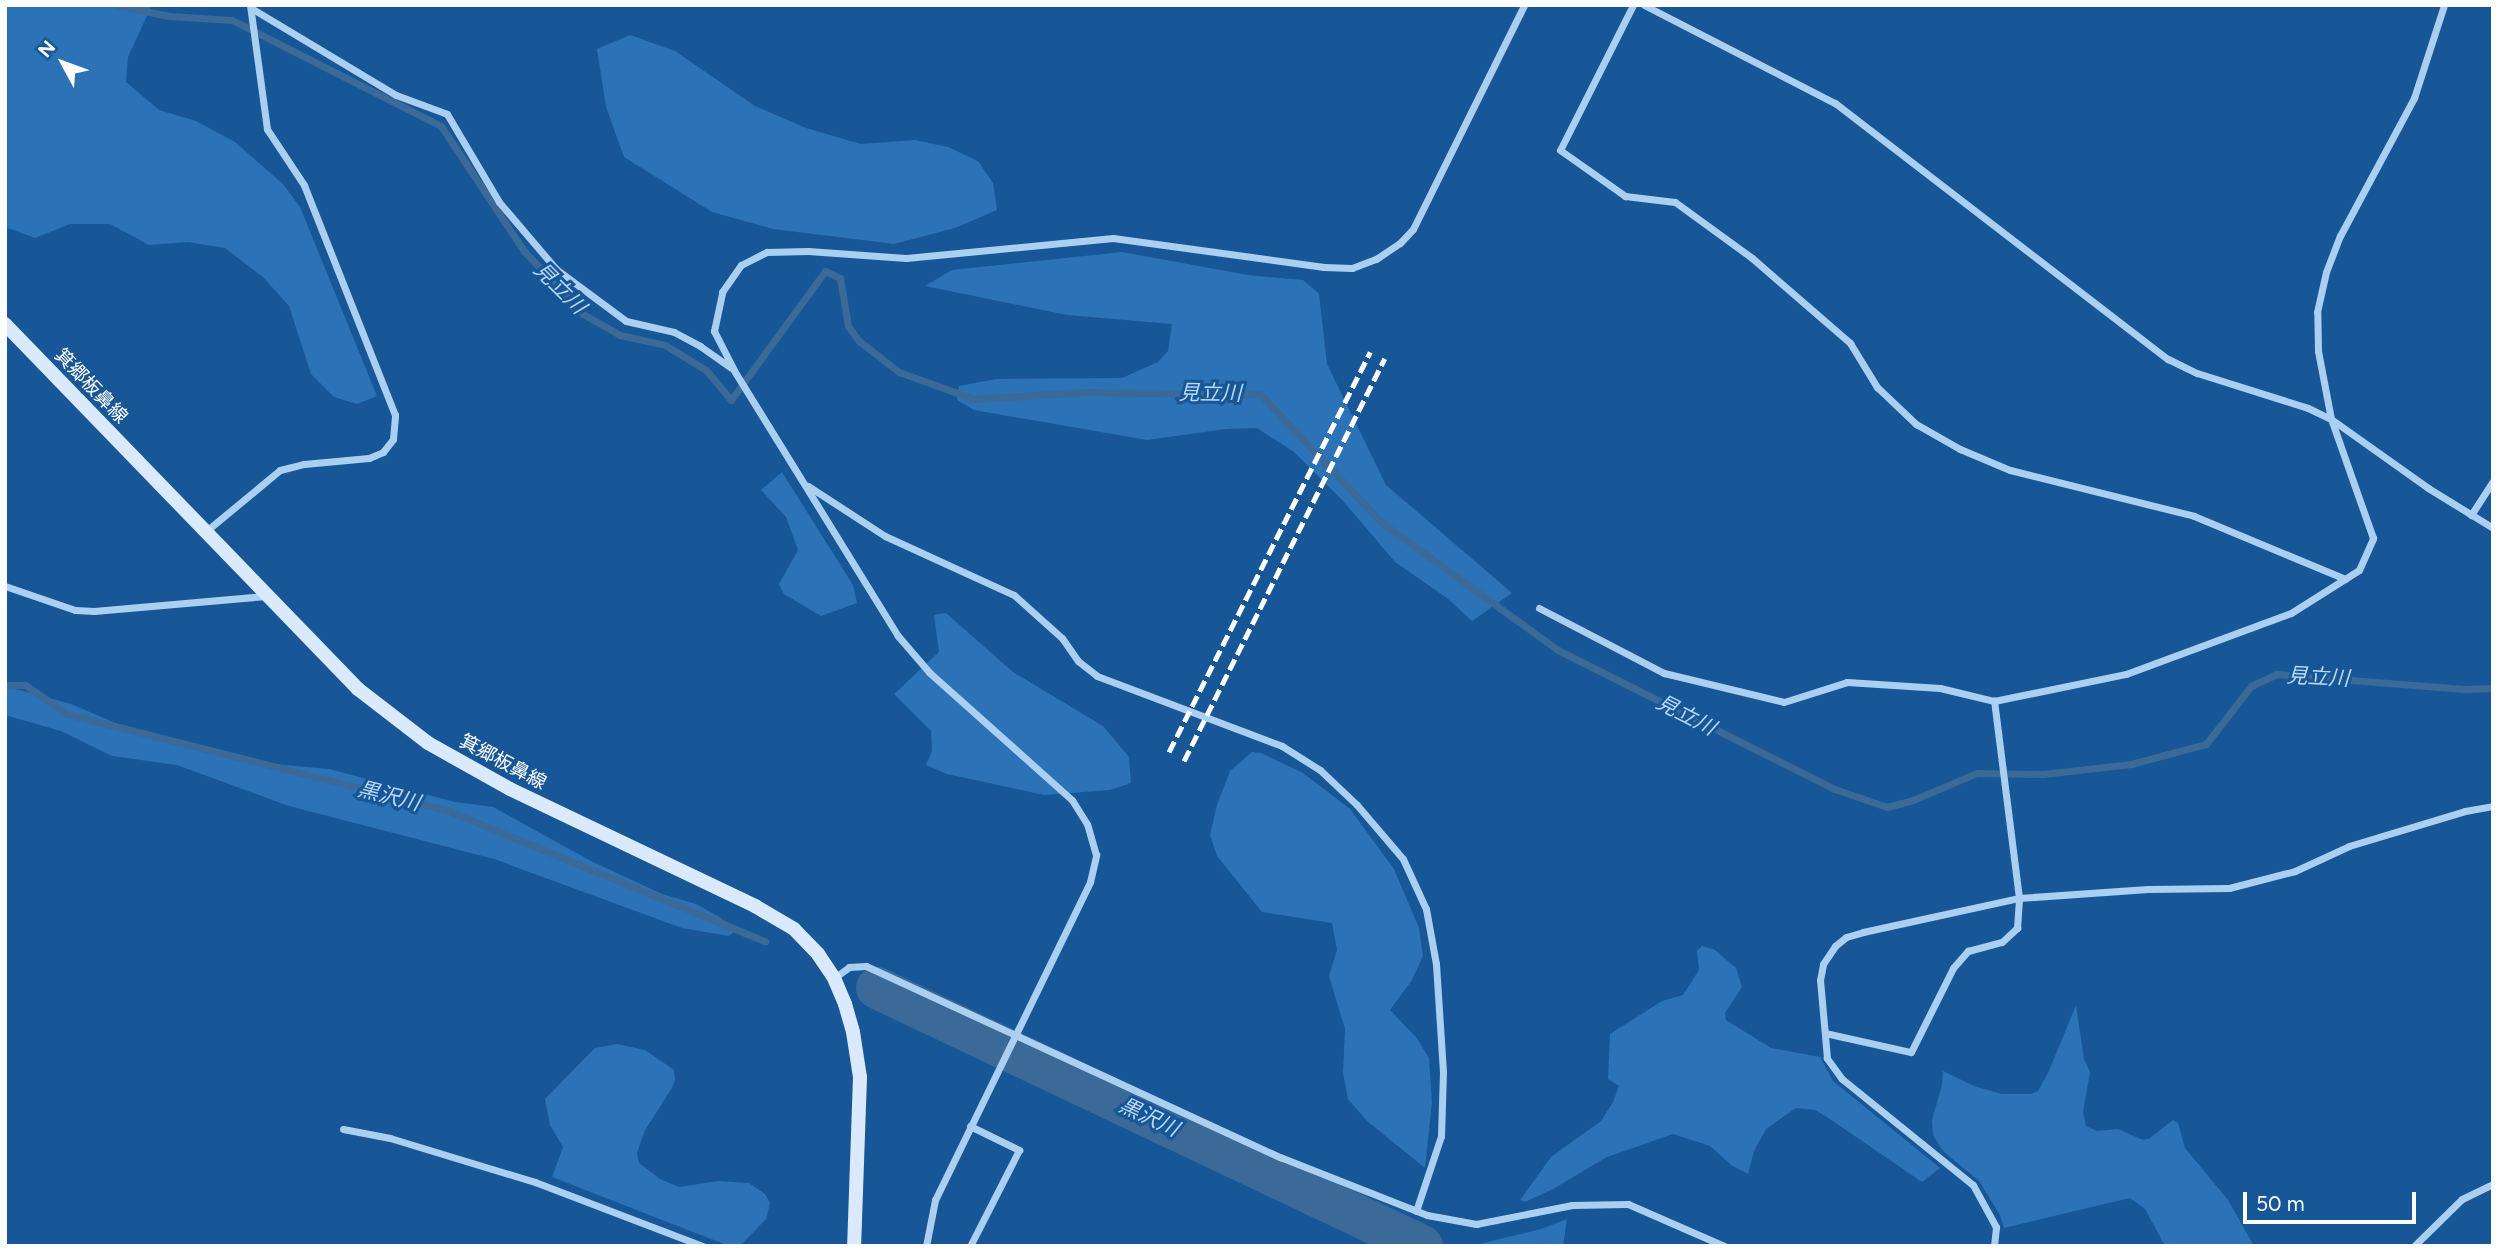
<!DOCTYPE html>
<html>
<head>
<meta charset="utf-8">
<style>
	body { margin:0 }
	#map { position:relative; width:2498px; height:1251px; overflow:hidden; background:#175798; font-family:Figtree,"Noto Sans JP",sans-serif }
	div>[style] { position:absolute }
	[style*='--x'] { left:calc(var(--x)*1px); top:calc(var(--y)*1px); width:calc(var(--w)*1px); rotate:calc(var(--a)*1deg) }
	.green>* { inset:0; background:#2b72b6 }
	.stream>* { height:7px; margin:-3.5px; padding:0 3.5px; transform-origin:3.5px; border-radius:3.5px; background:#3b6998 }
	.river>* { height:42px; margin:-21px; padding:0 21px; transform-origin:21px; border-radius:21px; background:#3b6998 }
	.minor>* { height:7px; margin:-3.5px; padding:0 3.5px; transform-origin:3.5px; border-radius:3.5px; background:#abcff1 }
	.secondary>* { height:14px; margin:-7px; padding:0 7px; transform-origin:7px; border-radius:7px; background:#daeafc }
	.rail>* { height:5px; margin-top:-2.5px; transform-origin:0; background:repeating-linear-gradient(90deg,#fff 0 12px,transparent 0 17px) }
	span { translate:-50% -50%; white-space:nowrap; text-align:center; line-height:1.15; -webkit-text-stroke:6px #175798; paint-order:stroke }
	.street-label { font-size:19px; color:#fff }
	.water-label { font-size:21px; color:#b8d9f8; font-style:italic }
	.frame { position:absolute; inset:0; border:7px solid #fff; pointer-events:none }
	.north { position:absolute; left:28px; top:28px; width:70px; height:70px; -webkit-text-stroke:5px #175798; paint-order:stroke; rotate:311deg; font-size:19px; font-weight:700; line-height:28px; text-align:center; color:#fff }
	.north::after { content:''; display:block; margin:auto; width:24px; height:32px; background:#fff; clip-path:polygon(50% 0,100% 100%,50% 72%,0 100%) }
	.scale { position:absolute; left:2243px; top:1192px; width:173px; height:32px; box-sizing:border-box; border:4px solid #fff; border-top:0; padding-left:9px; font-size:21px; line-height:24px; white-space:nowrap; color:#fff; -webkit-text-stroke:5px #175798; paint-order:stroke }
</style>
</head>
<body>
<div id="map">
	<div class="green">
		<i style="clip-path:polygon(5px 5px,152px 5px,128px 57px,126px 82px,159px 110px,196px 121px,235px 142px,283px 184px,300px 207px,377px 396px,357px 404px,334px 397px,311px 374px,289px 306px,263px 277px,225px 248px,188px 242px,149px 245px,110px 224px,70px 224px,35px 238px,5px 227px)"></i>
		<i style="clip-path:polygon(630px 35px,675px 51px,755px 106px,806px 128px,861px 144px,915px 140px,948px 147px,978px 161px,993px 183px,997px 210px,955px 228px,894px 244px,773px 229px,712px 212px,624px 157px,606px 107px,597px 49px)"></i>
		<i style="clip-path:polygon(1122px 252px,1248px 275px,1303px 280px,1319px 294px,1327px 364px,1386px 485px,1512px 593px,1472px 621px,1447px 598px,1395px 562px,1344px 502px,1294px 452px,1257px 428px,1226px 429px,1147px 440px,974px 410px,957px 400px,959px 386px,996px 379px,1122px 378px,1158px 362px,1168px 351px,1172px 324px,1067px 315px,925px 286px,952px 270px)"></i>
		<i style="clip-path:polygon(782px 472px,853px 585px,857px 603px,821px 616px,784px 594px,779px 584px,798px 550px,786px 517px,761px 490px)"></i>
		<i style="clip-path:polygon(946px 613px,1013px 672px,1103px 726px,1129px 757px,1131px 783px,1110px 790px,1044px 795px,947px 774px,926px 765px,932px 751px,931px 731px,894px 694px,939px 652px,934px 615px)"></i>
		<i style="clip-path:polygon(5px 686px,71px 704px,125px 727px,198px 745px,239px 761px,329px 769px,455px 802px,493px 807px,591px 861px,662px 894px,696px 904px,721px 918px,734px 932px,729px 936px,682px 928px,494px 859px,289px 806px,177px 765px,112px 756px,61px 731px,5px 715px)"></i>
		<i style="clip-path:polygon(1252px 752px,1261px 753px,1303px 773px,1350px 809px,1394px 869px,1419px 928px,1423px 956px,1412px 980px,1390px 1010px,1416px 1037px,1429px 1058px,1432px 1102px,1425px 1168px,1367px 1121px,1348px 1099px,1343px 1073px,1345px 1029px,1329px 976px,1337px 950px,1332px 923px,1262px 912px,1217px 856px,1210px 835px,1217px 805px,1230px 771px)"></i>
		<i style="clip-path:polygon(1702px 946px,1715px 950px,1736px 968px,1742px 987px,1725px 1013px,1726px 1020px,1771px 1048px,1820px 1057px,1833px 1081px,1940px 1168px,1922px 1182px,1827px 1117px,1815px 1110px,1796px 1108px,1766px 1129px,1754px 1151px,1748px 1174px,1731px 1165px,1710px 1146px,1673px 1134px,1607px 1157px,1553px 1189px,1525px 1202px,1520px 1200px,1551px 1157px,1601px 1121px,1613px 1102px,1619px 1086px,1608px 1079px,1610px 1034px,1662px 1001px,1683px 995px,1699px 970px,1697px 951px)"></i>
		<i style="clip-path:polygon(2076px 1005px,2084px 1059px,2090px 1072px,2083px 1112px,2086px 1126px,2097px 1131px,2118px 1129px,2143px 1140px,2150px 1138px,2173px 1120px,2178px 1123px,2185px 1148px,2228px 1200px,2254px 1246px,2165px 1246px,2145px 1209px,2130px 1198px,2004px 1228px,2000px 1215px,1979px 1181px,1943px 1151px,1933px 1135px,1932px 1120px,1942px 1085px,1943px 1071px,1974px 1086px,2002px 1094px,2031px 1094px,2038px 1091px,2049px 1071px)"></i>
		<i style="clip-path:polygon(617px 1044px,645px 1050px,674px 1070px,675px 1080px,672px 1088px,645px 1130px,637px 1153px,639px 1163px,660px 1179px,679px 1187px,718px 1181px,749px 1183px,765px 1194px,770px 1203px,766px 1219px,740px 1246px,729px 1246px,552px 1177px,563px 1147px,550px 1125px,545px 1099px,595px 1048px)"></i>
		<i style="clip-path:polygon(1567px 1219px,1563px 1246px,1471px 1246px,1541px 1229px)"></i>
	</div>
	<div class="stream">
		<i style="--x:116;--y:5;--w:54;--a:11.7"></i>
		<i style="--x:169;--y:16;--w:63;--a:3.6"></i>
		<i style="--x:232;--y:20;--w:234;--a:26.9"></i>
		<i style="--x:441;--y:126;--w:150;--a:56.4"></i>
		<i style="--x:524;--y:251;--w:86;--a:46.9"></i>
		<i style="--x:583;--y:314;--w:43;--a:29.6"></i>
		<i style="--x:620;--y:335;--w:46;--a:12.5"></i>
		<i style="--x:665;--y:345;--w:48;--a:31.4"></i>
		<i style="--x:706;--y:370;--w:39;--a:50"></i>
		<i style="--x:731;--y:400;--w:160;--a:-53.9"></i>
		<i style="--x:825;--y:271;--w:17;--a:25"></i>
		<i style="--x:840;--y:278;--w:49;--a:80.5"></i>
		<i style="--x:848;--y:326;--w:19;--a:54"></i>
		<i style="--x:859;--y:341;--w:51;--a:37.8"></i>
		<i style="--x:899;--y:372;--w:80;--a:19.8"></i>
		<i style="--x:974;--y:399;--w:110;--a:-3.6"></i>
		<i style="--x:1084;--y:392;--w:176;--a:0.7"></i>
		<i style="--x:1260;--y:394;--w:176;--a:46.6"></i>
		<i style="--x:1381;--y:522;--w:218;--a:35.9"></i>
		<i style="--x:1558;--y:650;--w:307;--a:26.7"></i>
		<i style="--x:1832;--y:788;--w:58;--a:19.1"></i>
		<i style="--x:1887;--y:807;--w:27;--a:-15"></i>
		<i style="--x:1913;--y:800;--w:69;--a:-22.9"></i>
		<i style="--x:1977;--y:773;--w:66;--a:0.9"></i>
		<i style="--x:2043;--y:774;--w:89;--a:-6.5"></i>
		<i style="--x:2131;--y:764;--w:78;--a:-14.9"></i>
		<i style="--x:2206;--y:744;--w:73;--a:-52.2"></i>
		<i style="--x:2251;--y:686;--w:29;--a:-25"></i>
		<i style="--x:2277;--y:674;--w:187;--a:4.6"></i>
		<i style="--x:2463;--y:689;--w:30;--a:-2"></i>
		<i style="--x:5;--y:685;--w:20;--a:0"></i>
		<i style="--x:25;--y:685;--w:51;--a:34.6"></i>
		<i style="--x:67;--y:714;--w:394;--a:14.2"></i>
		<i style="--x:449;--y:811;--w:342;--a:22.4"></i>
	</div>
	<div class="river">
		<i style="--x:877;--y:988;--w:603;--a:25.33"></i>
	</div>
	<div class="minor">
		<i style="--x:1633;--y:5;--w:162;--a:116.7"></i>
		<i style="--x:1560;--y:150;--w:80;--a:35.3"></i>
		<i style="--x:1625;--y:196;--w:50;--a:6.8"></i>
		<i style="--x:1675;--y:202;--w:95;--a:36"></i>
		<i style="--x:1752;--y:258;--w:130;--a:40.9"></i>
		<i style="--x:1850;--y:343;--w:52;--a:58.5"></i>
		<i style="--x:1877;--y:387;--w:54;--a:43.5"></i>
		<i style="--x:1916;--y:424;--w:51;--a:29.6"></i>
		<i style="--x:1960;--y:449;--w:54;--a:22.8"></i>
		<i style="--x:2010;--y:470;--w:190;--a:14"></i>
		<i style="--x:2194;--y:516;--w:164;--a:22.6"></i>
		<i style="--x:1644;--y:5;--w:215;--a:27.2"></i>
		<i style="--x:1835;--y:103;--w:420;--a:37.6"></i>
		<i style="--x:2168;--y:359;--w:32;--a:26"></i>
		<i style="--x:2197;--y:373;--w:116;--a:17.5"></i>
		<i style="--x:2308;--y:408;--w:25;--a:26"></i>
		<i style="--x:2331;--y:419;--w:119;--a:35.4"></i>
		<i style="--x:2428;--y:488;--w:76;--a:31.6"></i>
		<i style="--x:251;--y:8;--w:169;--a:31"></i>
		<i style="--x:396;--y:95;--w:54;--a:20.4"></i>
		<i style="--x:447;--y:114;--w:102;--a:59.4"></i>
		<i style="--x:499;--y:202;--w:88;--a:49.6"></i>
		<i style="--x:556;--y:269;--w:87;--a:36.6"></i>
		<i style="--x:626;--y:321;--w:49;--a:12.9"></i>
		<i style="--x:674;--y:332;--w:30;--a:28"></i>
		<i style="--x:700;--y:346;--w:38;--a:35"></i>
		<i style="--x:808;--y:486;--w:92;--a:33"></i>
		<i style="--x:885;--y:536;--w:142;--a:24.6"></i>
		<i style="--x:1014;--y:595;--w:64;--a:41.9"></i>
		<i style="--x:1062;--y:638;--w:28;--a:55"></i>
		<i style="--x:1078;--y:661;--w:24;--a:38"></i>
		<i style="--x:1097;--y:676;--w:198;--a:20.7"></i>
		<i style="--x:1282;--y:746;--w:45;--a:32.3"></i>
		<i style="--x:1320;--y:770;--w:51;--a:43.4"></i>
		<i style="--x:1357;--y:805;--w:71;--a:49.6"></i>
		<i style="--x:1403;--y:859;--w:55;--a:65.3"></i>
		<i style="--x:1426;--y:909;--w:56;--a:79.7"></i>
		<i style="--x:1436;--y:964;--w:108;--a:86.3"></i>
		<i style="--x:1443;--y:1072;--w:64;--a:91.8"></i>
		<i style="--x:1441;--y:1136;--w:79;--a:108.4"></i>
		<i style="--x:2471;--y:515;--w:40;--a:-57.1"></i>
		<i style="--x:205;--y:532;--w:97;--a:-39.6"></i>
		<i style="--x:280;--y:470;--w:25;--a:-14"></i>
		<i style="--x:304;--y:464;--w:65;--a:-5.3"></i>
		<i style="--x:369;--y:458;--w:15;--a:-23"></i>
		<i style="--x:383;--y:452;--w:16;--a:-52"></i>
		<i style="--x:393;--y:439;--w:24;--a:-85"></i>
		<i style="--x:395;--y:415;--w:247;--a:-111.6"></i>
		<i style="--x:304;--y:185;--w:67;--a:-123.5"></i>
		<i style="--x:267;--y:129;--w:125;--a:-97.8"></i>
		<i style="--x:5;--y:586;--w:74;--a:18.9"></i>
		<i style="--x:75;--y:610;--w:19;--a:3"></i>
		<i style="--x:94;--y:611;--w:173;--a:-5"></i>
		<i style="--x:1539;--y:608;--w:141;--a:27.5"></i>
		<i style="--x:1664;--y:673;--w:123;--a:13.6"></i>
		<i style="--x:1784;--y:702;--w:66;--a:-17.6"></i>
		<i style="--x:1847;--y:682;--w:93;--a:3.7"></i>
		<i style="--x:1940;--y:688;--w:56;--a:13.5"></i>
		<i style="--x:1994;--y:701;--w:135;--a:-11.6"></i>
		<i style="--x:2126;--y:674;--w:176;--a:-20.3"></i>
		<i style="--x:2291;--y:613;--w:80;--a:-32.3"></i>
		<i style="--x:2359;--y:570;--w:35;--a:-66"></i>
		<i style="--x:2373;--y:538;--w:126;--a:-109.4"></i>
		<i style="--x:2331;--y:419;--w:69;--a:-100.8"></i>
		<i style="--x:2318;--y:351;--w:39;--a:-91"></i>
		<i style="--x:2317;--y:312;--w:41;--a:-77.3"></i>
		<i style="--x:2326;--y:272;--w:39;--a:-69"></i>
		<i style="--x:2340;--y:236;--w:157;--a:-61.8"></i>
		<i style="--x:2414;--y:98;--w:98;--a:-72.1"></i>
		<i style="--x:834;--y:978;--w:19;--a:-36"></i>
		<i style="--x:849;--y:967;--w:17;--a:-3"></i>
		<i style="--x:866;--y:966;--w:456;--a:24.8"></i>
		<i style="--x:1280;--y:1157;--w:158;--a:21.5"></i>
		<i style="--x:1427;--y:1215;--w:50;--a:10.4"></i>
		<i style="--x:1476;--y:1224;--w:98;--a:-11.2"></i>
		<i style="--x:1572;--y:1205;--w:56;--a:-1"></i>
		<i style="--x:1628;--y:1204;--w:105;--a:23.6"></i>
		<i style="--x:1825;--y:1033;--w:88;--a:12.5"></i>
		<i style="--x:1911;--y:1052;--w:94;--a:-63.4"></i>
		<i style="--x:1953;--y:968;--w:23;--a:-49"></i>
		<i style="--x:1968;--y:951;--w:35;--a:-15"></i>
		<i style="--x:2002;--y:942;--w:21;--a:-43"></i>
		<i style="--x:2017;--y:928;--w:30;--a:-86"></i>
		<i style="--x:2019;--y:898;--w:199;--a:-97.2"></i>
		<i style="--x:970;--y:1126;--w:55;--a:26.1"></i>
		<i style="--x:1019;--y:1150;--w:108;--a:117"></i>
		<i style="--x:343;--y:1129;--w:48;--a:10.8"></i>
		<i style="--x:390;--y:1138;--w:152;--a:16.9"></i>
		<i style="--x:535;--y:1182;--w:180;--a:20.9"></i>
		<i style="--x:926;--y:1246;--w:47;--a:-78.9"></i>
		<i style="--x:935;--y:1200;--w:354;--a:-64"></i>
		<i style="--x:1090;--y:882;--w:28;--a:-77"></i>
		<i style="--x:1096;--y:855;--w:32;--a:-106"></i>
		<i style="--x:1087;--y:824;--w:28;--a:-122"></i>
		<i style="--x:1072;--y:800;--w:192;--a:-138.2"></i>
		<i style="--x:929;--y:672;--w:48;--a:-130.7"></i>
		<i style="--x:898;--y:636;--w:312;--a:-121.7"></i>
		<i style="--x:734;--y:370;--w:44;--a:-117.1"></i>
		<i style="--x:714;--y:331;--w:40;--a:-78"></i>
		<i style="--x:722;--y:292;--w:33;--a:-55"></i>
		<i style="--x:741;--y:265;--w:29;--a:-27"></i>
		<i style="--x:767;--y:252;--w:41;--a:-1.4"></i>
		<i style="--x:808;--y:251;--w:98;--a:4.1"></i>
		<i style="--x:906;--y:258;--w:208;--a:-5.5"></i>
		<i style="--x:1113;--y:238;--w:213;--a:7.8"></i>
		<i style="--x:1324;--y:267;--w:28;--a:2"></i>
		<i style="--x:1352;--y:268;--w:26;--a:-21"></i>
		<i style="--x:1376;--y:259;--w:29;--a:-34"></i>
		<i style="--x:1400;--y:243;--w:19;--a:-47"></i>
		<i style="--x:1413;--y:229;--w:250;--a:-63.6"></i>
		<i style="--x:1994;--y:1246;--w:19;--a:-84"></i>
		<i style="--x:1996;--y:1227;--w:48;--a:-118.7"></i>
		<i style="--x:1973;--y:1185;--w:169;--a:-141"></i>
		<i style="--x:1842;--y:1079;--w:26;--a:-126"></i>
		<i style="--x:1827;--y:1058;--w:78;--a:-95.1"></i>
		<i style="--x:1820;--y:980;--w:16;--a:-79"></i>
		<i style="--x:1823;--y:964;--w:22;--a:-56"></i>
		<i style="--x:1835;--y:946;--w:14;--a:-39"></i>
		<i style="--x:1846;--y:937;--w:18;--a:-16"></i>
		<i style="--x:1863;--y:932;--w:160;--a:-12.3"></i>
		<i style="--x:2019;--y:898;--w:129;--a:-4"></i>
		<i style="--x:2148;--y:889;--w:81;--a:-0.7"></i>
		<i style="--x:2229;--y:888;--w:68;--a:-14.4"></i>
		<i style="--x:2295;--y:871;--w:60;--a:-24.8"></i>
		<i style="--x:2349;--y:846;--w:121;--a:-16.8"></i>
		<i style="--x:2465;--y:811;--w:28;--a:-10"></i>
		<i style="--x:2414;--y:1246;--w:67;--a:-44.4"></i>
		<i style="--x:2462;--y:1199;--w:34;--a:-26"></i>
	</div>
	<div class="secondary">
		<i style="--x:5;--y:324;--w:508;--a:45.96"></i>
		<i style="--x:358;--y:689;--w:88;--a:37.6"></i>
		<i style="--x:428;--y:743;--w:94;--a:29.3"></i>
		<i style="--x:510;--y:789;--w:272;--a:25.5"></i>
		<i style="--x:755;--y:906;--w:45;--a:30.5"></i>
		<i style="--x:794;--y:929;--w:35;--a:46"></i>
		<i style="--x:818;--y:954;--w:29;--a:56"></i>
		<i style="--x:834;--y:978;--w:28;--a:67"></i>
		<i style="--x:845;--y:1004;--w:29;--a:74"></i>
		<i style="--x:853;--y:1032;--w:46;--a:81.2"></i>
		<i style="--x:860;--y:1077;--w:169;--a:92"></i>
	</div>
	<div class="rail">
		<i style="--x:1169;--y:752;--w:448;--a:-63.3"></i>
		<i style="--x:1184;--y:761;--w:450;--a:-63.5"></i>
	</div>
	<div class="street-label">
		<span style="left:91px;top:386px;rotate:46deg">箕郷板鼻線</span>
		<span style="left:503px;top:762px;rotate:28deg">箕郷板鼻線</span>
	</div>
	<div class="water-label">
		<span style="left:560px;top:288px;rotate:45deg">見立川</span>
		<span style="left:1210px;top:393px;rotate:1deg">見立川</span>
		<span style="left:2318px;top:677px;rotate:3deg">見立川</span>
		<span style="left:1686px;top:715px;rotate:27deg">見立川</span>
		<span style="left:389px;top:796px;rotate:14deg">黒沢川</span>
		<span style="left:1149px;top:1117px;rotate:25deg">黒沢川</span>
	</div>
	<div class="frame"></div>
	<div class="north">N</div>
	<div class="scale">50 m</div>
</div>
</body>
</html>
